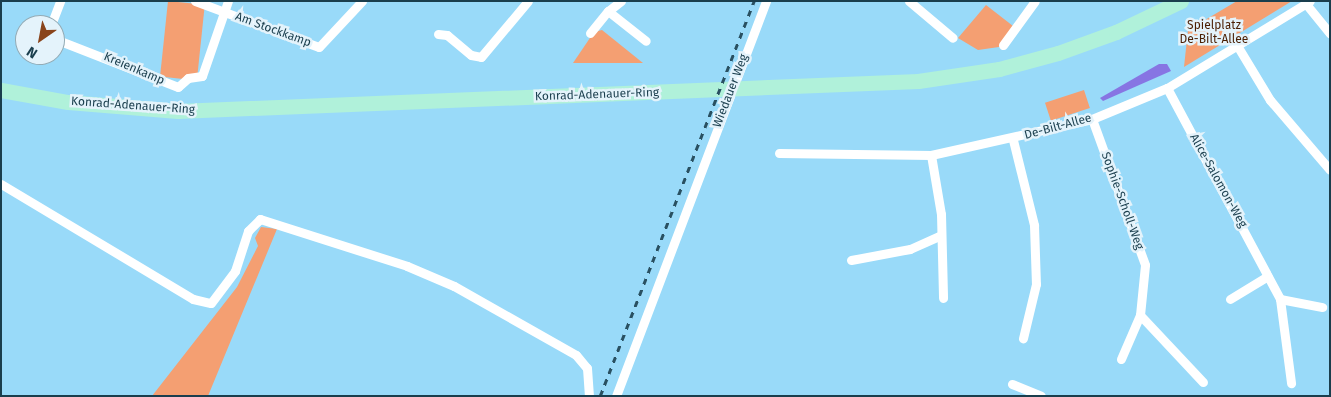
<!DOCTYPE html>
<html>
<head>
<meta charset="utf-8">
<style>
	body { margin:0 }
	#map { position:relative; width:1331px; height:397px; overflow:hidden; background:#99daf9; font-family:"Fira Sans",sans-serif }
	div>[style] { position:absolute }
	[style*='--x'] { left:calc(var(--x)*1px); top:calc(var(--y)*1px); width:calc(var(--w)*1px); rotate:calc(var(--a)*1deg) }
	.green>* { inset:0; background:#f49f72; transform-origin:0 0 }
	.water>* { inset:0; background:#8775e3 }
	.street>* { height:9px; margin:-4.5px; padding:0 4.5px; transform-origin:4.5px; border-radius:4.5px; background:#fff }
	.primary>* { height:15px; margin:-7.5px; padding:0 7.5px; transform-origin:7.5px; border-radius:7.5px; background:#b0f1da }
	.rail>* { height:2.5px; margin-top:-1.25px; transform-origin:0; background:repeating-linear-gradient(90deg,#295061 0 6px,transparent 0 12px) }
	span { translate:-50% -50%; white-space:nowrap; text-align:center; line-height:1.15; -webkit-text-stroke:5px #e4f3fb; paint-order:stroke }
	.park-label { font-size:12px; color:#4b1f03 }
	.street-label { font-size:12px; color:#1a3e4d }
	.frame { position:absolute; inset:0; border:2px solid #1a3e4d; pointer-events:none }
	.north { position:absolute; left:15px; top:15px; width:50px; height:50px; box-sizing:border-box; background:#e4f3fb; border:1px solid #93abb5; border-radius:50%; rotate:213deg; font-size:14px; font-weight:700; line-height:20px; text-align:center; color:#1a3e4d }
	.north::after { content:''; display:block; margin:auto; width:18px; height:22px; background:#89441b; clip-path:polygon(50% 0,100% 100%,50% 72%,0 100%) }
</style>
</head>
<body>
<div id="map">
	<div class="green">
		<i style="left:168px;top:1px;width:37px;height:76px;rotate:6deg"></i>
		<i style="clip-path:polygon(1237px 1px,1292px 1px,1184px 67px,1188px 30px)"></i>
		<i style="clip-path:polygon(986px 5px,1013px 26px,999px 47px,978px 50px,958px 38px)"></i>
		<i style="clip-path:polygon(602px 30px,643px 63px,573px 63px,594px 32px)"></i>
		<i style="left:1084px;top:90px;width:19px;height:41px;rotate:72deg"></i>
		<i style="clip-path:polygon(261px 227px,277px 229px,208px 396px,152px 396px,237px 287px,258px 246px,255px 238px)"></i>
	</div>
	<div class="water">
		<i style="clip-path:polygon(1159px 64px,1167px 64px,1171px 71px,1103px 101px,1100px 98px)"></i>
	</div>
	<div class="street">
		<i style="--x:195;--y:1;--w:132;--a:20.4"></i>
		<i style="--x:319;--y:47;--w:63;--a:-46.9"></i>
		<i style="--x:621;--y:1;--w:16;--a:142"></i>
		<i style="--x:608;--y:11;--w:48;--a:38.3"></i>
		<i style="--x:909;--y:1;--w:57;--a:40.1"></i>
		<i style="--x:1306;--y:4;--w:38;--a:51"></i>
		<i style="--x:51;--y:25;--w:26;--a:-69"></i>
		<i style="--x:590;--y:33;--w:28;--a:-51"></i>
		<i style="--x:438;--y:34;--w:9;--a:6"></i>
		<i style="--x:447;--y:35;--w:31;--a:40"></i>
		<i style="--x:471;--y:55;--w:10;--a:11"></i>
		<i style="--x:481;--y:57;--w:73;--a:-50"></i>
		<i style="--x:55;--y:39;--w:132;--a:21.3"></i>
		<i style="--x:178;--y:87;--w:13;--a:-42"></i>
		<i style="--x:188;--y:78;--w:14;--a:-8"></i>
		<i style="--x:202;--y:76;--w:79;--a:-70.9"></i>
		<i style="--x:1003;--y:45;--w:54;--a:-54"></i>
		<i style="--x:1238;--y:47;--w:62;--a:58.9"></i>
		<i style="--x:1270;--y:100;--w:92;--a:49.4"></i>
		<i style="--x:1167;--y:88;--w:239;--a:61.8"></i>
		<i style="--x:1280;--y:299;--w:85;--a:82.5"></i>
		<i style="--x:1092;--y:119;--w:155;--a:70"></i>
		<i style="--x:1145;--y:265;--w:50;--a:95.7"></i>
		<i style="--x:1140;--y:315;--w:48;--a:113.4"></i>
		<i style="--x:1013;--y:140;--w:88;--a:76.1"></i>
		<i style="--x:1034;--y:225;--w:59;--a:88.1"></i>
		<i style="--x:1036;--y:284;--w:56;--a:103.5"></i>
		<i style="--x:779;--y:153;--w:152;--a:0.8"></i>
		<i style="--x:931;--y:155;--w:165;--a:-12.6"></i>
		<i style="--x:1092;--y:119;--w:81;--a:-22.5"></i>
		<i style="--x:1167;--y:88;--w:167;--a:-31.3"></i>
		<i style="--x:931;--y:155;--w:60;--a:80.4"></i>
		<i style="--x:941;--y:214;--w:84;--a:88.6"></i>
		<i style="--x:1;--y:184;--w:224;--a:30.9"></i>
		<i style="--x:193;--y:299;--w:18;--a:13"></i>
		<i style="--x:211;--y:303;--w:40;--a:-53"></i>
		<i style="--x:235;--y:271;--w:42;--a:-72"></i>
		<i style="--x:248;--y:231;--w:17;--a:-45"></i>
		<i style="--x:260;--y:219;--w:154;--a:17.7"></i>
		<i style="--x:407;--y:266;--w:51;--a:23.1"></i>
		<i style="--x:454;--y:286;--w:140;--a:29.5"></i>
		<i style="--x:576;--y:355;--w:17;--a:50"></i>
		<i style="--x:587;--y:368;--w:28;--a:86"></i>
		<i style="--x:851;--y:260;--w:60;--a:-10.6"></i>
		<i style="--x:910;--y:249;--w:34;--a:-24"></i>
		<i style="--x:1230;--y:299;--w:44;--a:-31.2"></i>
		<i style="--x:1280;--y:299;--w:43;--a:10.8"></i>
		<i style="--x:1140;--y:315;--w:92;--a:46.8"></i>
		<i style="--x:1012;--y:384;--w:31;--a:22"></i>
		<i style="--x:616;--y:396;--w:423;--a:-69.2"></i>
	</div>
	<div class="primary">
		<i style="--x:1;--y:90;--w:68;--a:10.2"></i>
		<i style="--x:68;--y:102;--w:110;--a:4.7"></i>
		<i style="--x:178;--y:111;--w:741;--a:-2.32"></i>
		<i style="--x:918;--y:81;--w:82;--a:-8.4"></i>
		<i style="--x:999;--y:69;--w:61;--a:-15.2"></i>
		<i style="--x:1058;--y:53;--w:62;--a:-19.9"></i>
		<i style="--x:1116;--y:32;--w:72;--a:-25.5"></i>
	</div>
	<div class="rail">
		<i style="--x:600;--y:396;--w:424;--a:-68.7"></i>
	</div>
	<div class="park-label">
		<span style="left:1214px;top:33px">Spielplatz<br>De-Bilt-Allee</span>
	</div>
	<div class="street-label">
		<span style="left:273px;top:30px;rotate:20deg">Am Stockkamp</span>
		<span style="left:134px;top:69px;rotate:23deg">Kreienkamp</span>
		<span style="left:731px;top:91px;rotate:-69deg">Wiedauer Weg</span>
		<span style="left:597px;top:95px;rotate:-2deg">Konrad-Adenauer-Ring</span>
		<span style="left:133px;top:106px;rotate:4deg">Konrad-Adenauer-Ring</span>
		<span style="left:1058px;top:127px;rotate:-15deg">De-Bilt-Allee</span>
		<span style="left:1218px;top:181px;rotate:61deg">Alice-Salomon-Weg</span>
		<span style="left:1122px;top:201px;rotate:70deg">Sophie-Scholl-Weg</span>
	</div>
	<div class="frame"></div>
	<div class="north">N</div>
</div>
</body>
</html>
